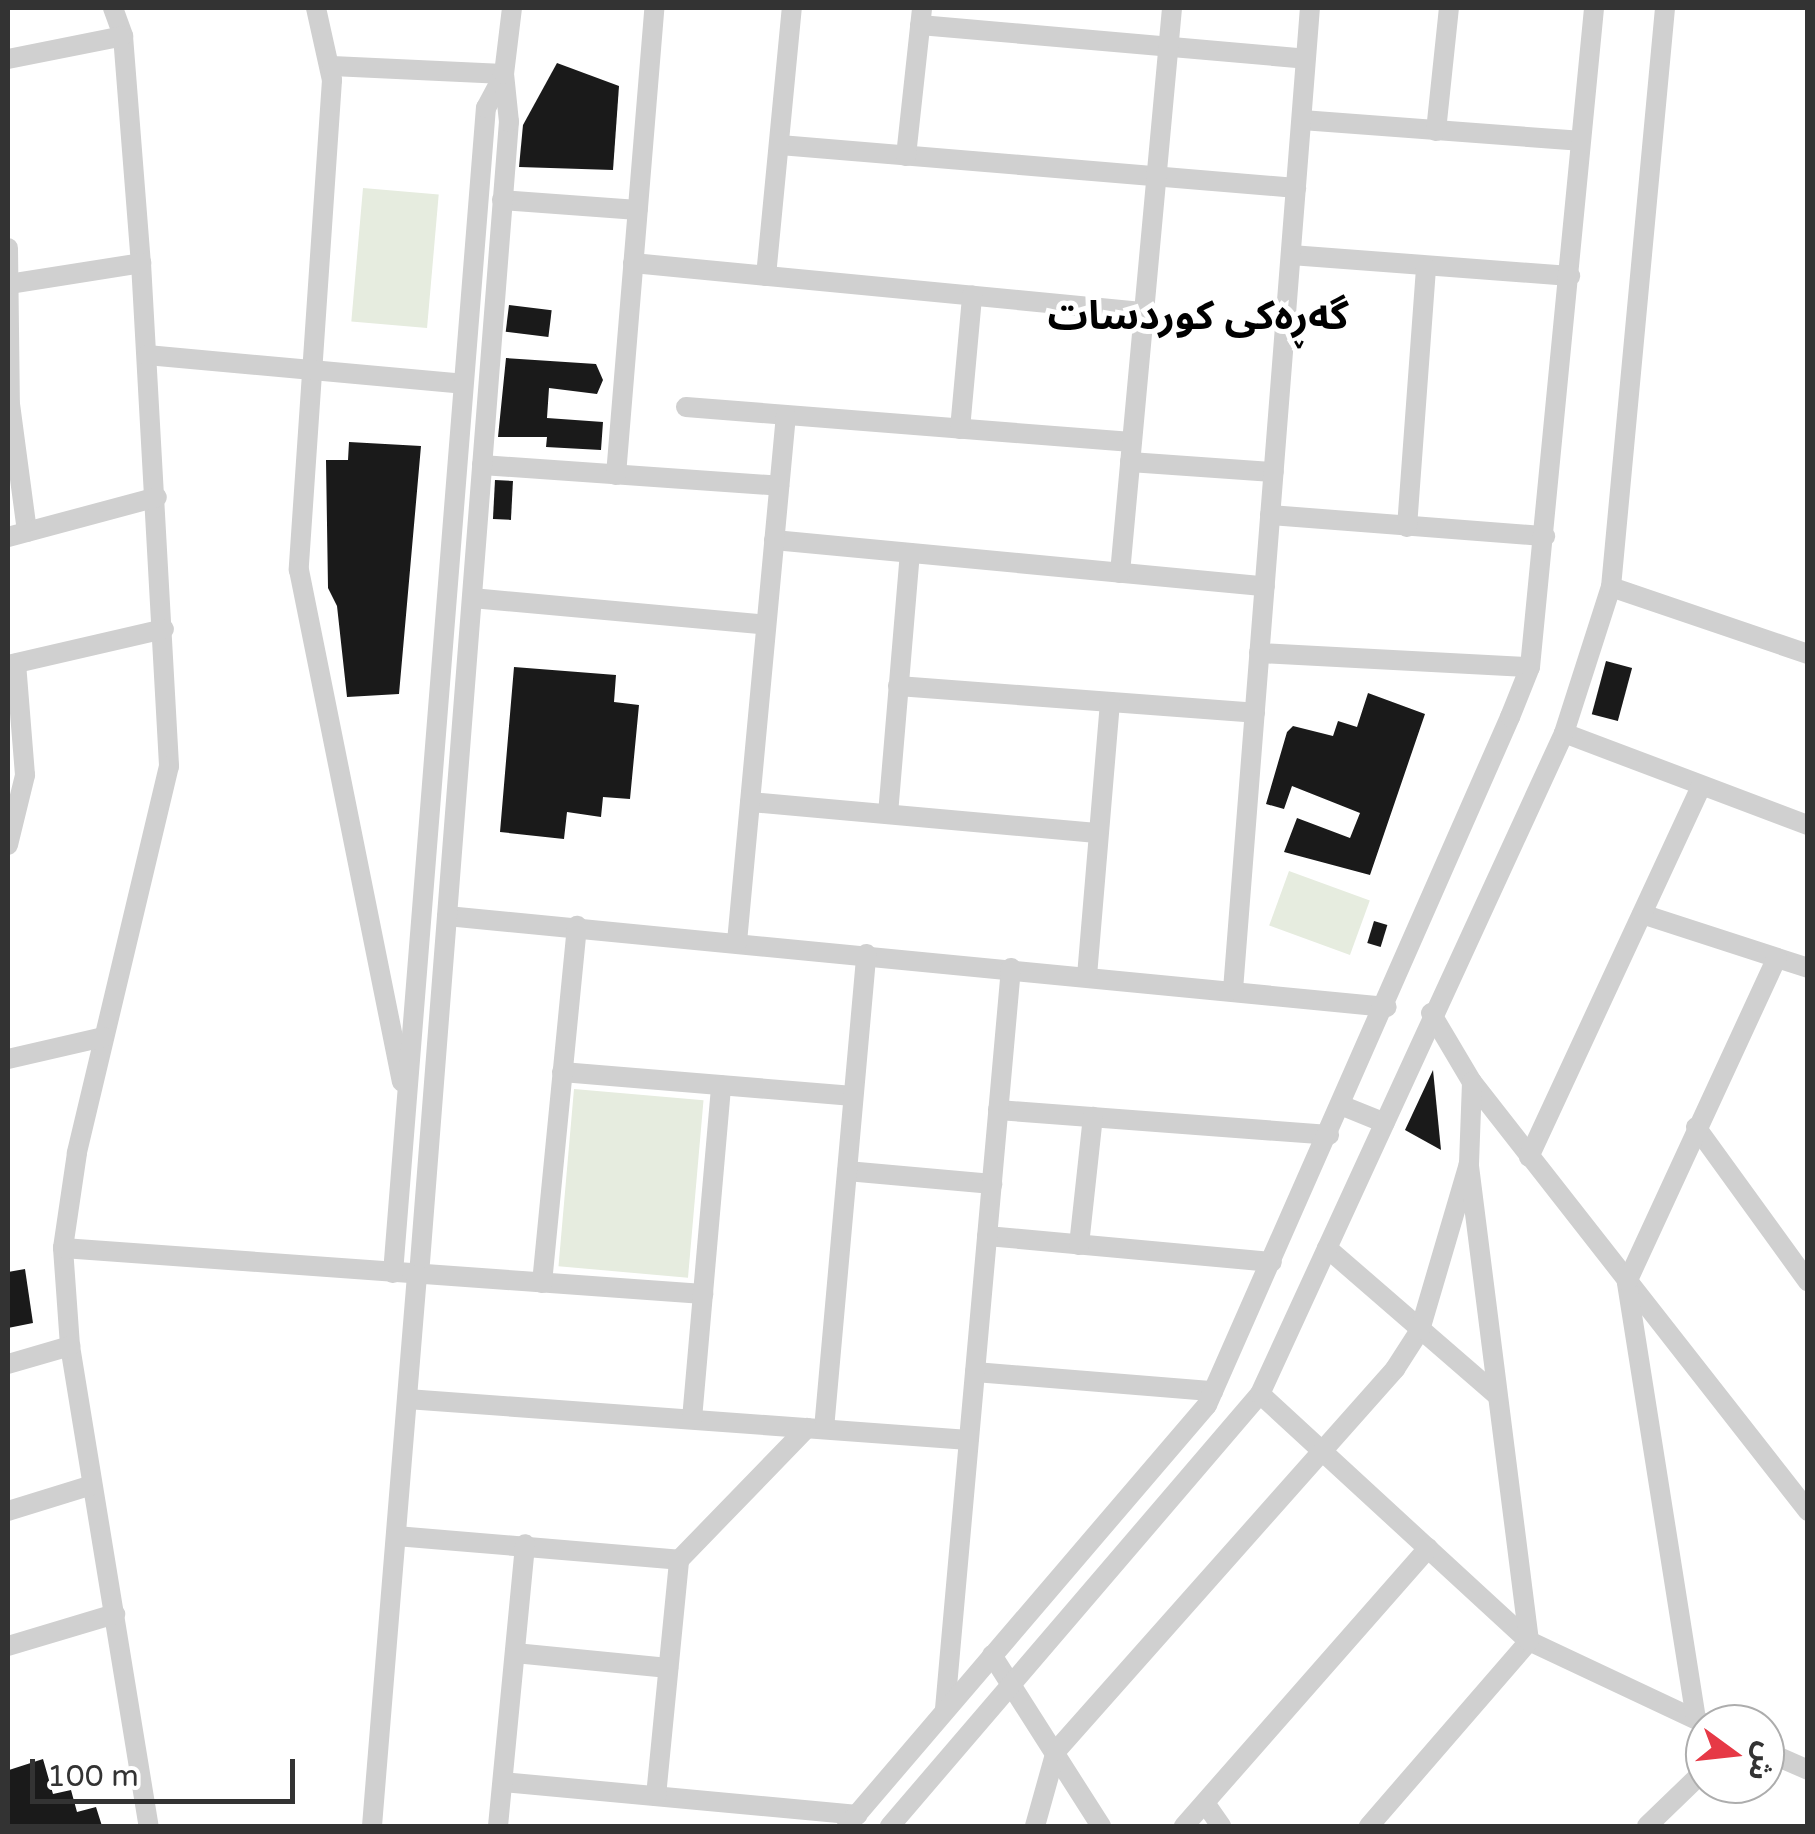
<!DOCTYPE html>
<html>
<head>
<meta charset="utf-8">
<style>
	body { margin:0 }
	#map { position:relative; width:1815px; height:1834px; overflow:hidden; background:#fff; font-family:"Varela Round","Noto Sans Arabic",sans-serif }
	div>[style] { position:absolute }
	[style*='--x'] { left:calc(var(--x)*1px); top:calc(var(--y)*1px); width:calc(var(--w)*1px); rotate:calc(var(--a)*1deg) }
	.green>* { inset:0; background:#e6ecdf; transform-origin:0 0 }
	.building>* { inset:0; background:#1a1a1a; transform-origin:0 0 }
	.minor>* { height:20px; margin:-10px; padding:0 10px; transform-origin:10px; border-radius:10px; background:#d0d0d0 }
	span { translate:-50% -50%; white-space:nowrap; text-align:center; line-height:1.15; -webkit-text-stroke:10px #fff; paint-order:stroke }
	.district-label { font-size:40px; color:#000; font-weight:700 }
	.frame { position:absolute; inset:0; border:10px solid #333; pointer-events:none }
	.north { position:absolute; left:1685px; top:1704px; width:100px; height:100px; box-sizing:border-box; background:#fff; border:2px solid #adadad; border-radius:50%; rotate:105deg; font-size:28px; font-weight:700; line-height:40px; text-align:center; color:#333 }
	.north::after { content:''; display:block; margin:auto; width:35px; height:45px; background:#e63946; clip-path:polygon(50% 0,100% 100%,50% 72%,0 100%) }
	.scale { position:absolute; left:30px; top:1759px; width:265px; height:45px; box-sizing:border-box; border:5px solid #333; border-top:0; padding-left:12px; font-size:30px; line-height:35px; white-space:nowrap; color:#333; -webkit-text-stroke:8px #fff; paint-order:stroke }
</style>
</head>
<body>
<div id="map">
	<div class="green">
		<i style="left:363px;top:188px;width:76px;height:134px;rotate:5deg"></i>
		<i style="left:1289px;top:871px;width:86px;height:58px;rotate:20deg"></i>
		<i style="left:574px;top:1089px;width:130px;height:178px;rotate:5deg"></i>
	</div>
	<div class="building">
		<i style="clip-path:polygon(557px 63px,619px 86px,613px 170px,519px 167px,523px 125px)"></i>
		<i style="left:509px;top:305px;width:43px;height:27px;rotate:7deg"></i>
		<i style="clip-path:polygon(506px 358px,596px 364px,603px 380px,597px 394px,549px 388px,547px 418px,603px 422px,601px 450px,546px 447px,547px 437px,498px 437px)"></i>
		<i style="clip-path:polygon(349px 442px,421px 446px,399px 694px,347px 697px,337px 606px,328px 588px,326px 460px,348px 460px)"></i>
		<i style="left:495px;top:480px;width:18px;height:39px;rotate:3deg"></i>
		<i style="left:1606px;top:661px;width:27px;height:55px;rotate:15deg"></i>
		<i style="clip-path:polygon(514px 667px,616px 675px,614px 702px,639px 705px,630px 799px,603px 797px,601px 817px,567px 812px,564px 839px,500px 832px)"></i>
		<i style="clip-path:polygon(1368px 693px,1425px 714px,1370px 875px,1284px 852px,1297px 818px,1350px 838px,1360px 813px,1292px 786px,1284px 809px,1266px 804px,1287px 732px,1293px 726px,1333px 736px,1338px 721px,1357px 727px)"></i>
		<i style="left:1374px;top:921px;width:14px;height:23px;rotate:17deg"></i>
		<i style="clip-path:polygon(1433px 1070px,1441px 1150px,1405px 1130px)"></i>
		<i style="clip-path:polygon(25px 1269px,33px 1323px,8px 1328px,8px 1272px)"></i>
		<i style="clip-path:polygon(43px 1759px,53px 1794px,71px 1790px,77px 1812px,96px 1807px,102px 1826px,8px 1826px,9px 1770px)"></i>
	</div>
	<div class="minor">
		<i style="--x:113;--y:8;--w:30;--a:70"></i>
		<i style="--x:123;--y:36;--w:228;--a:85.5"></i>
		<i style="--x:141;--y:263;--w:504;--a:86.81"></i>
		<i style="--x:169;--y:766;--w:398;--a:103.4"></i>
		<i style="--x:77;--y:1153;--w:96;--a:98.4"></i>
		<i style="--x:63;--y:1248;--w:98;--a:85.9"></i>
		<i style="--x:70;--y:1346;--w:486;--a:80.7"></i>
		<i style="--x:316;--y:8;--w:74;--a:77.5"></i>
		<i style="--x:332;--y:80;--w:491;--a:93.9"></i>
		<i style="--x:299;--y:570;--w:522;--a:78.63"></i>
		<i style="--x:920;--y:25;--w:387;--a:5"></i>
		<i style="--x:8;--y:59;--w:117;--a:-11.3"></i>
		<i style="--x:332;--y:66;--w:172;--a:2.7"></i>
		<i style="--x:1302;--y:120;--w:278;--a:4.3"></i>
		<i style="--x:1436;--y:131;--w:124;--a:-84"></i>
		<i style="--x:780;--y:145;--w:518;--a:4.76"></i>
		<i style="--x:906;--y:156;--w:149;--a:-83.8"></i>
		<i style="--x:502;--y:200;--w:136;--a:4.2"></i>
		<i style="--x:8;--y:248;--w:156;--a:89.3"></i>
		<i style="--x:10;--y:404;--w:129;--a:82.4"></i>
		<i style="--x:1291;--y:255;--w:280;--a:4.3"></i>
		<i style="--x:633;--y:263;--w:511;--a:5.5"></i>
		<i style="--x:766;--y:276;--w:269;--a:-84.5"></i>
		<i style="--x:9;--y:284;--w:134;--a:-9"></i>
		<i style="--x:147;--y:355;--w:317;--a:5.2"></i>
		<i style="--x:686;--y:407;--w:447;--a:4.5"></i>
		<i style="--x:960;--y:429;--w:134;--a:-84.8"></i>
		<i style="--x:1130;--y:462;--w:144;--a:4"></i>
		<i style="--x:482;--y:465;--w:298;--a:4"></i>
		<i style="--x:616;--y:475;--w:469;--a:-85.3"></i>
		<i style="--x:1270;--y:515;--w:276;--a:4.4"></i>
		<i style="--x:1407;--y:527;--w:260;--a:-85.8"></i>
		<i style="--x:8;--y:537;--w:154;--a:-15"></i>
		<i style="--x:774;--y:540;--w:493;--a:5.4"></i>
		<i style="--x:1120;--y:573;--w:567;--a:-84.74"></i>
		<i style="--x:1611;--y:587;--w:208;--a:18.8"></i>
		<i style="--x:472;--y:598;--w:295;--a:5.2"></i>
		<i style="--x:1259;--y:653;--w:271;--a:3"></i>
		<i style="--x:8;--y:665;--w:160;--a:-13"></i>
		<i style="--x:898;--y:686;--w:358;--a:4.3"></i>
		<i style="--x:1564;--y:733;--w:261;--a:20.7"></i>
		<i style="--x:750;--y:802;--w:348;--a:5.1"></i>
		<i style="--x:888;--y:814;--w:262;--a:-85.2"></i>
		<i style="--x:8;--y:845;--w:72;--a:-76.3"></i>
		<i style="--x:25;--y:775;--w:112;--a:-94.6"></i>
		<i style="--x:1642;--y:914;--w:175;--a:18"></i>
		<i style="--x:447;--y:916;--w:944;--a:5.53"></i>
		<i style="--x:737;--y:942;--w:529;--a:-84.69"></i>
		<i style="--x:1087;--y:976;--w:275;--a:-85.2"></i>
		<i style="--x:1233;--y:990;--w:985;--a:-85.52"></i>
		<i style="--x:1431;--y:1013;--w:80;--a:59.3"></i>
		<i style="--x:1472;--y:1082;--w:545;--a:51.93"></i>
		<i style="--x:8;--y:1059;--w:98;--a:-12.9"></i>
		<i style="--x:562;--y:1072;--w:292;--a:4.7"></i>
		<i style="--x:1343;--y:1106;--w:45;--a:22"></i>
		<i style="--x:998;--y:1110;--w:332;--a:4.3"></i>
		<i style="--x:1696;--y:1127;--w:191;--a:54.1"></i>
		<i style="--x:1529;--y:1157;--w:408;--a:-65.1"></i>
		<i style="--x:847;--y:1171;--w:146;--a:5.1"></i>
		<i style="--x:987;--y:1236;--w:286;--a:5.2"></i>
		<i style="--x:1079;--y:1245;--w:129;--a:-83.8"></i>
		<i style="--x:63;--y:1248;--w:642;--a:4.11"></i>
		<i style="--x:1327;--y:1248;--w:225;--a:40.9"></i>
		<i style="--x:393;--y:1273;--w:1169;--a:-85.44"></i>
		<i style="--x:486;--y:108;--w:38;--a:-62"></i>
		<i style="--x:419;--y:1275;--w:1157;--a:-85.54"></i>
		<i style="--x:509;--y:122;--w:48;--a:-95.9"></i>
		<i style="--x:504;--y:74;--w:66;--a:-83.1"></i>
		<i style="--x:542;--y:1283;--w:359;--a:-84.4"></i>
		<i style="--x:8;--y:1364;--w:65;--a:-16.2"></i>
		<i style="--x:975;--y:1372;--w:239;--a:4.6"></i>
		<i style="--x:1260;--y:1394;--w:365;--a:42.6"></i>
		<i style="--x:1529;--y:1641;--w:192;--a:25.2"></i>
		<i style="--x:407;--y:1399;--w:563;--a:4.17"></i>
		<i style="--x:692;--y:1419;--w:335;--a:-85"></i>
		<i style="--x:824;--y:1429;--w:477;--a:-84.9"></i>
		<i style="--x:8;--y:1511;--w:88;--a:-17.2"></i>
		<i style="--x:396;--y:1536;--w:284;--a:4.8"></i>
		<i style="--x:8;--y:1646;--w:112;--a:-16.7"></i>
		<i style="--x:515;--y:1653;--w:154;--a:5.6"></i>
		<i style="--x:992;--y:1655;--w:203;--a:57.5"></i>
		<i style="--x:945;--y:1709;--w:744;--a:-84.91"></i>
		<i style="--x:1696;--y:1719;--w:442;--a:-99"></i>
		<i style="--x:1627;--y:1282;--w:357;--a:-65.2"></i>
		<i style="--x:1765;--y:1751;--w:47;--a:23.8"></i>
		<i style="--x:503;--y:1782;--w:356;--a:5.3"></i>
		<i style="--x:656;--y:1796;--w:237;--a:-84.4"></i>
		<i style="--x:679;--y:1560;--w:184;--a:-45.9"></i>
		<i style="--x:1205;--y:1803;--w:28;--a:55"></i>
		<i style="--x:372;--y:1826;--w:553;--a:-85.33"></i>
		<i style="--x:498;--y:1826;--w:283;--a:-84.5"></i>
		<i style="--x:847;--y:1826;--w:554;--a:-49.47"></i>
		<i style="--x:1207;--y:1405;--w:752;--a:-66.23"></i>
		<i style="--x:1510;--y:717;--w:54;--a:-68.2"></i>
		<i style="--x:1530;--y:667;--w:662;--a:-84.45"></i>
		<i style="--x:890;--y:1826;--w:569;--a:-49.42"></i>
		<i style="--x:1260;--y:1394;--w:728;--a:-65.3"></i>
		<i style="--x:1564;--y:733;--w:153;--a:-72.2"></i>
		<i style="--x:1611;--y:587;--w:582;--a:-84.67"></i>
		<i style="--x:1035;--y:1826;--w:78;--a:-74.4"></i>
		<i style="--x:1056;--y:1751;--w:511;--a:-48.41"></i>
		<i style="--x:1395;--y:1369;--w:46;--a:-57.3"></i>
		<i style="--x:1420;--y:1330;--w:173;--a:-73.6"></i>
		<i style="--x:1184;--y:1826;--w:370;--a:-48.7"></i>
		<i style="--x:1369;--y:1826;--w:245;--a:-49.1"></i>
		<i style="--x:1529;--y:1641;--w:481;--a:-97.2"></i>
		<i style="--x:1469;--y:1164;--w:82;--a:-87.9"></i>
		<i style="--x:1647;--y:1826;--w:81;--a:-44"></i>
	</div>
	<div class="district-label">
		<span style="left:1198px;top:316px">گەڕەکی کوردسات</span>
	</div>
	<div class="frame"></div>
	<div class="north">ش</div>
	<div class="scale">100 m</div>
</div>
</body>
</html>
